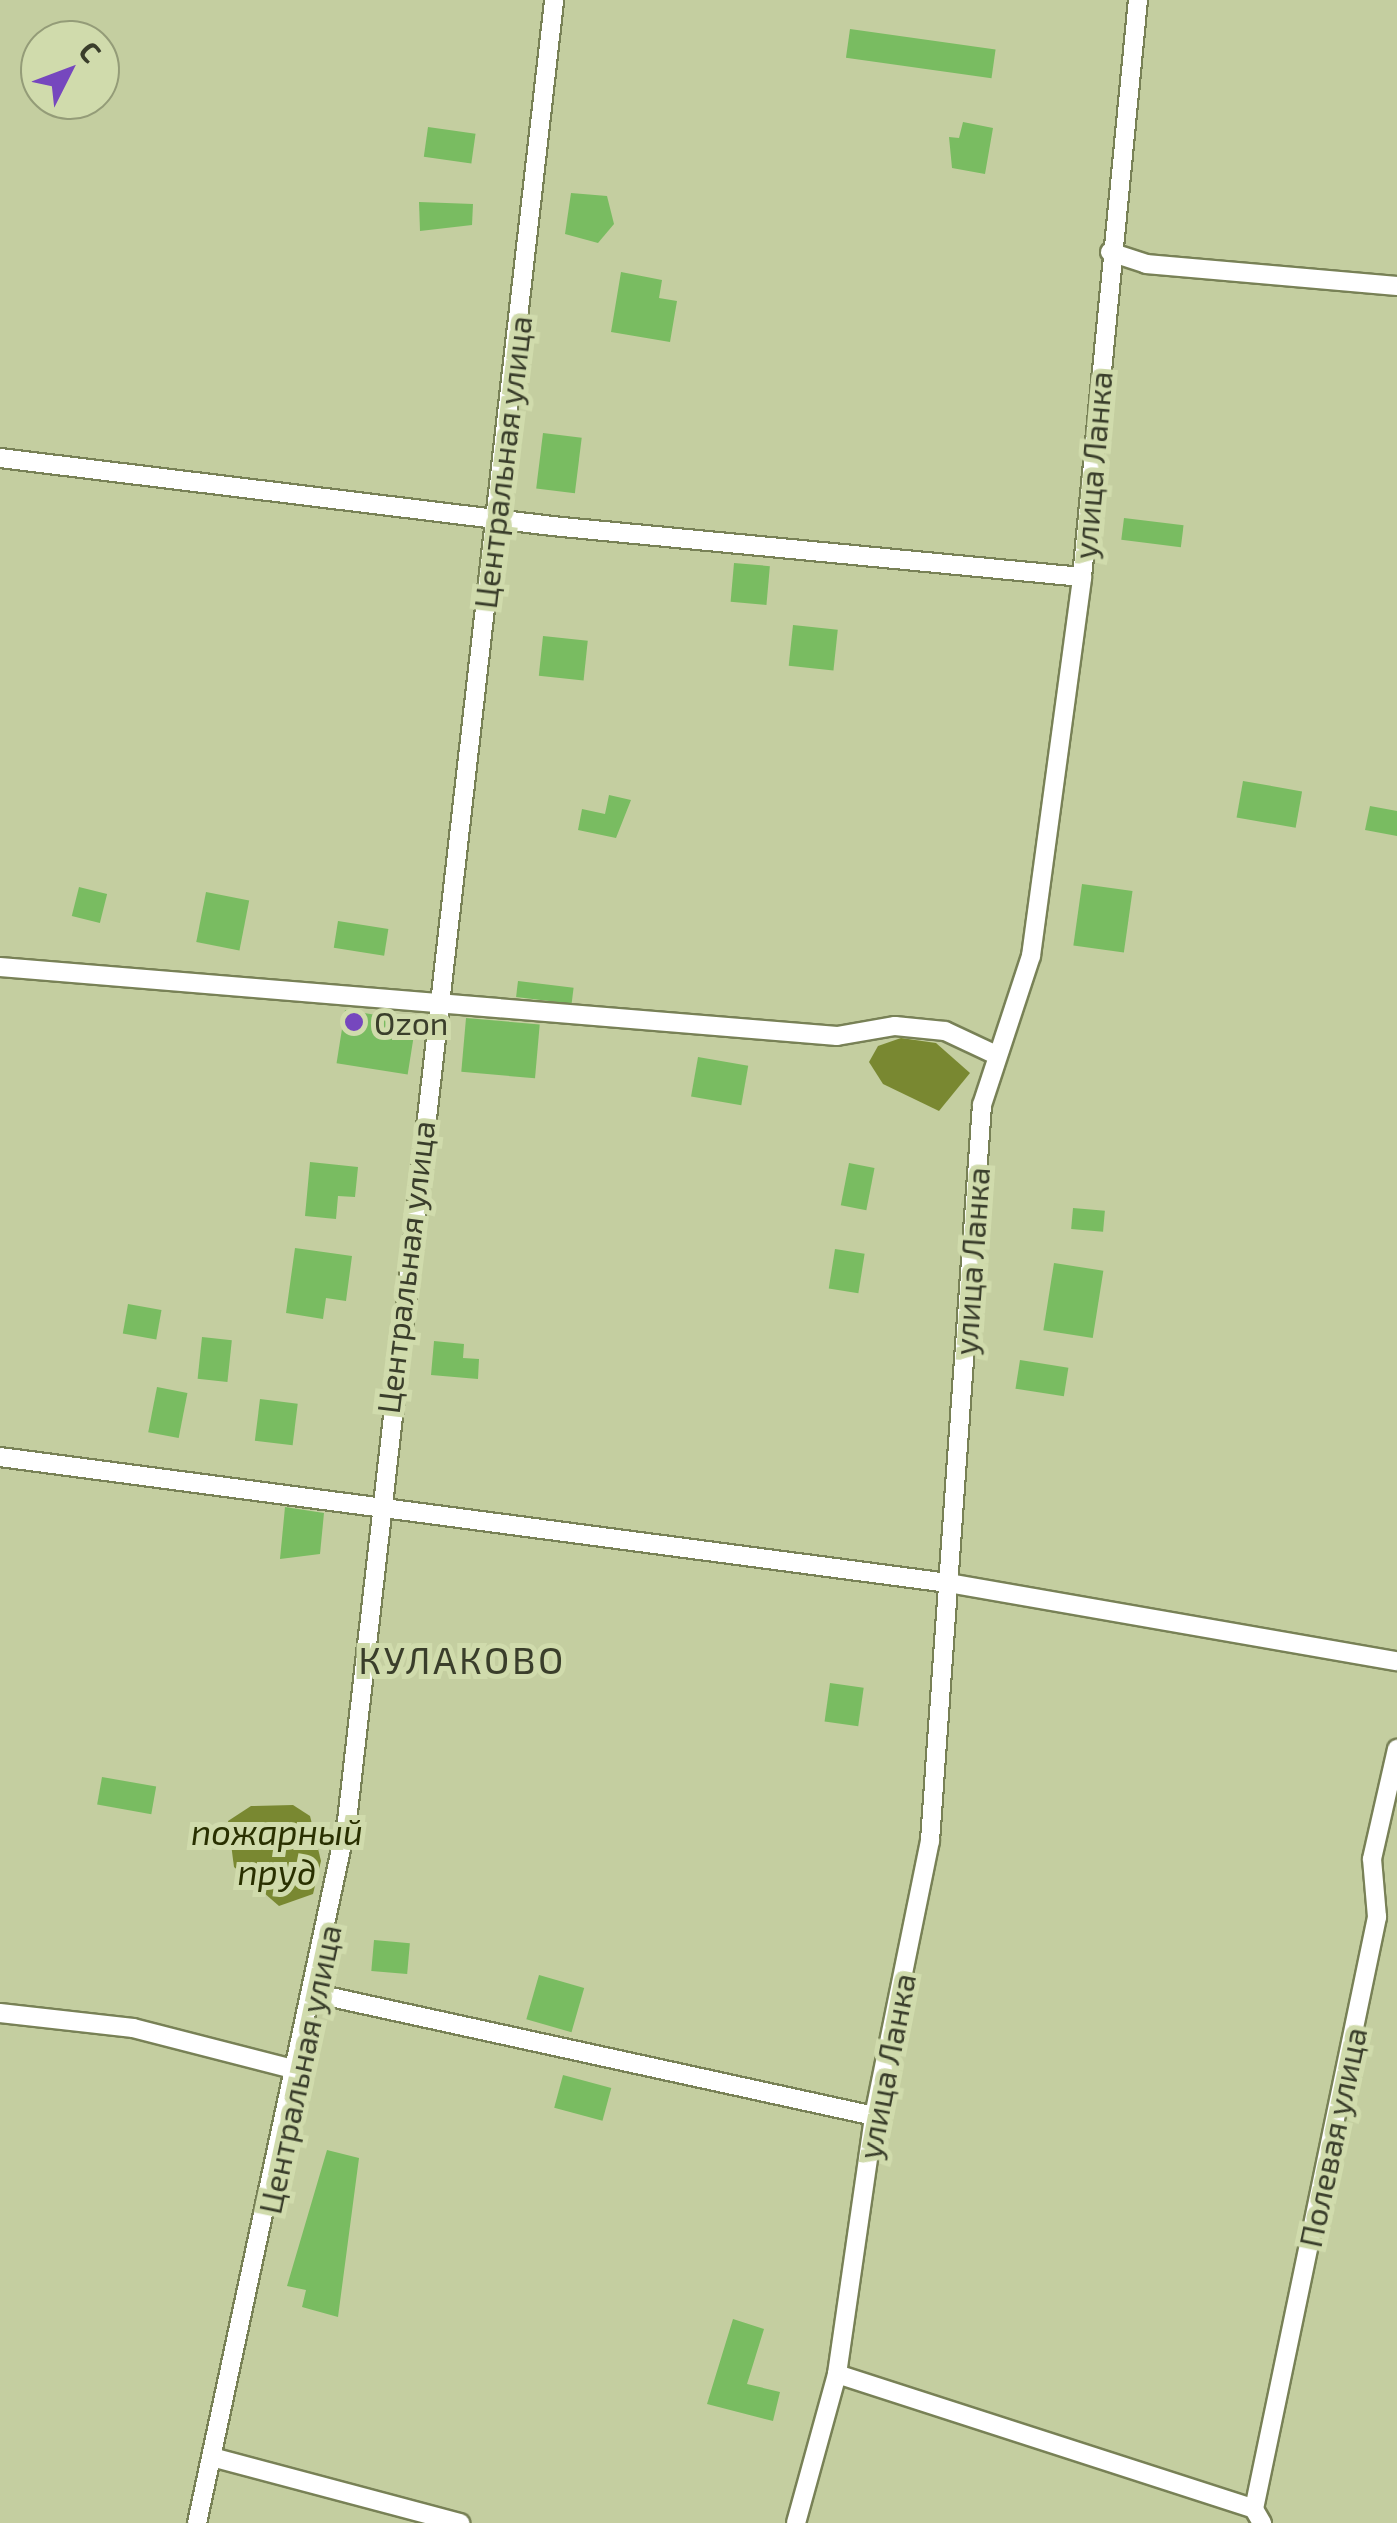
<!DOCTYPE html>
<html>
<head>
<meta charset="utf-8">
<style>
	body { margin:0 }
	#map { position:relative; width:1397px; height:2523px; overflow:hidden; background:#c4cea0; font-family:"Exo 2",sans-serif }
	div>[style] { position:absolute }
	[style*='--x'] { left:calc(var(--x)*1px); top:calc(var(--y)*1px); width:calc(var(--w)*1px); rotate:calc(var(--a)*1deg) }
	.water>* { inset:0; background:#798831 }
	.building>* { inset:0; background:#79bc61; transform-origin:0 0 }
	.roads { filter:drop-shadow(2px 0 #788156) drop-shadow(-2px 0 #788156) drop-shadow(0 2px #788156) drop-shadow(0 -2px #788156) }
	.street>* { height:18px; margin:-9px; padding:0 9px; transform-origin:9px; border-radius:9px; background:#fff }
	.dots>* { width:28px; height:28px; translate:-50% -50%; box-sizing:border-box; border:5px solid #d0dbac; border-radius:50% }
	span { translate:-50% -50%; white-space:nowrap; text-align:center; line-height:1.15; -webkit-text-stroke:10px #d0dbac; paint-order:stroke }
	.street-label { font-size:32px; color:#3a3e2b }
	.poi-label { font-size:32px; color:#3a3e2b }
	.left { translate:0 -50%; text-align:left }
	.water-label { font-size:35px; color:#293000; font-style:italic }
	.quarter-label { font-size:38px; color:#3a3e2b; letter-spacing:2.5px }
	.north { position:absolute; left:20px; top:20px; width:100px; height:100px; box-sizing:border-box; background:#d0dbac; border:2px solid #949c78; border-radius:50%; rotate:48deg; font-size:28px; font-weight:700; line-height:40px; text-align:center; color:#3a3e2b }
	.north::after { content:''; display:block; margin:auto; width:35px; height:45px; background:#7647be; clip-path:polygon(50% 0,100% 100%,50% 72%,0 100%) }
</style>
</head>
<body>
<div id="map">
	<div class="water">
		<i style="clip-path:polygon(901px 1038px,936px 1043px,970px 1073px,939px 1111px,883px 1084px,869px 1062px,878px 1046px)"></i>
		<i style="clip-path:polygon(293px 1805px,310px 1816px,321px 1861px,313px 1894px,279px 1906px,234px 1867px,228px 1821px,251px 1806px)"></i>
	</div>
	<div class="building">
		<i style="left:850px;top:29px;width:147px;height:29px;rotate:8deg"></i>
		<i style="clip-path:polygon(963px 122px,993px 128px,985px 174px,952px 168px,949px 137px,959px 138px)"></i>
		<i style="left:428px;top:127px;width:48px;height:30px;rotate:8deg"></i>
		<i style="clip-path:polygon(571px 193px,607px 196px,614px 224px,598px 243px,565px 234px)"></i>
		<i style="clip-path:polygon(419px 202px,473px 204px,472px 225px,420px 231px)"></i>
		<i style="clip-path:polygon(621px 272px,662px 280px,659px 298px,677px 301px,670px 342px,611px 332px)"></i>
		<i style="left:543px;top:433px;width:39px;height:56px;rotate:7deg"></i>
		<i style="left:1124px;top:518px;width:60px;height:22px;rotate:7deg"></i>
		<i style="left:734px;top:563px;width:36px;height:39px;rotate:5deg"></i>
		<i style="left:793px;top:625px;width:45px;height:41px;rotate:6deg"></i>
		<i style="left:543px;top:636px;width:45px;height:40px;rotate:6deg"></i>
		<i style="left:1243px;top:781px;width:60px;height:37px;rotate:10deg"></i>
		<i style="clip-path:polygon(609px 795px,631px 800px,616px 838px,578px 830px,582px 809px,605px 814px)"></i>
		<i style="clip-path:polygon(1370px 806px,1397px 811px,1397px 836px,1365px 830px)"></i>
		<i style="left:1082px;top:884px;width:51px;height:62px;rotate:8deg"></i>
		<i style="left:79px;top:887px;width:29px;height:30px;rotate:14deg"></i>
		<i style="left:206px;top:892px;width:44px;height:51px;rotate:11deg"></i>
		<i style="left:338px;top:921px;width:51px;height:27px;rotate:9deg"></i>
		<i style="left:518px;top:981px;width:56px;height:16px;rotate:7deg"></i>
		<i style="left:345px;top:1010px;width:72px;height:54px;rotate:9deg"></i>
		<i style="left:466px;top:1018px;width:74px;height:54px;rotate:5deg"></i>
		<i style="left:698px;top:1057px;width:51px;height:40px;rotate:10deg"></i>
		<i style="clip-path:polygon(310px 1162px,358px 1167px,355px 1197px,338px 1196px,336px 1219px,305px 1216px)"></i>
		<i style="left:849px;top:1163px;width:26px;height:43px;rotate:11deg"></i>
		<i style="left:1073px;top:1208px;width:32px;height:21px;rotate:5deg"></i>
		<i style="clip-path:polygon(295px 1248px,352px 1256px,346px 1301px,326px 1298px,323px 1319px,286px 1313px)"></i>
		<i style="left:835px;top:1249px;width:30px;height:40px;rotate:9deg"></i>
		<i style="left:1054px;top:1263px;width:50px;height:68px;rotate:9deg"></i>
		<i style="left:128px;top:1304px;width:34px;height:30px;rotate:10deg"></i>
		<i style="left:202px;top:1337px;width:30px;height:42px;rotate:6deg"></i>
		<i style="clip-path:polygon(434px 1341px,464px 1344px,463px 1358px,479px 1359px,478px 1379px,431px 1375px)"></i>
		<i style="left:1020px;top:1360px;width:49px;height:29px;rotate:9deg"></i>
		<i style="left:157px;top:1387px;width:31px;height:46px;rotate:11deg"></i>
		<i style="left:260px;top:1399px;width:38px;height:42px;rotate:7deg"></i>
		<i style="clip-path:polygon(285px 1507px,324px 1513px,320px 1554px,280px 1559px)"></i>
		<i style="left:830px;top:1683px;width:34px;height:39px;rotate:8deg"></i>
		<i style="left:102px;top:1777px;width:55px;height:28px;rotate:10deg"></i>
		<i style="left:374px;top:1940px;width:36px;height:31px;rotate:5deg"></i>
		<i style="left:539px;top:1975px;width:47px;height:46px;rotate:16deg"></i>
		<i style="left:563px;top:2075px;width:50px;height:34px;rotate:15deg"></i>
		<i style="clip-path:polygon(327px 2150px,359px 2158px,338px 2317px,302px 2307px,306px 2290px,287px 2286px)"></i>
		<i style="clip-path:polygon(733px 2319px,764px 2329px,747px 2384px,780px 2392px,773px 2421px,707px 2404px)"></i>
	</div>
	<div class="roads">
		<div class="street">
			<i style="--x:1110;--y:252;--w:38;--a:18"></i>
			<i style="--x:1146;--y:264;--w:252;--a:5"></i>
			<i style="--x:0;--y:458;--w:556;--a:7.02"></i>
			<i style="--x:552;--y:526;--w:532;--a:5.5"></i>
			<i style="--x:0;--y:967;--w:840;--a:4.71"></i>
			<i style="--x:837;--y:1036;--w:59;--a:-9.8"></i>
			<i style="--x:895;--y:1026;--w:50;--a:5.7"></i>
			<i style="--x:945;--y:1031;--w:52;--a:25.1"></i>
			<i style="--x:0;--y:1457;--w:956;--a:7.57"></i>
			<i style="--x:948;--y:1583;--w:456;--a:9.9"></i>
			<i style="--x:317;--y:1994;--w:570;--a:12.35"></i>
			<i style="--x:0;--y:2013;--w:134;--a:6.4"></i>
			<i style="--x:133;--y:2028;--w:172;--a:14.4"></i>
			<i style="--x:837;--y:2374;--w:438;--a:17.9"></i>
			<i style="--x:212;--y:2457;--w:257;--a:14.9"></i>
			<i style="--x:197;--y:2523;--w:718;--a:-77.94"></i>
			<i style="--x:347;--y:1821;--w:1833;--a:-83.51"></i>
			<i style="--x:796;--y:2523;--w:155;--a:-74.6"></i>
			<i style="--x:837;--y:2374;--w:261;--a:-81.8"></i>
			<i style="--x:874;--y:2116;--w:281;--a:-78.5"></i>
			<i style="--x:930;--y:1841;--w:738;--a:-85.96"></i>
			<i style="--x:982;--y:1105;--w:157;--a:-71.8"></i>
			<i style="--x:1031;--y:956;--w:382;--a:-82.3"></i>
			<i style="--x:1082;--y:577;--w:580;--a:-84.46"></i>
			<i style="--x:1262;--y:2523;--w:16;--a:-120"></i>
			<i style="--x:1254;--y:2509;--w:605;--a:-78.26"></i>
			<i style="--x:1377;--y:1917;--w:58;--a:-94.9"></i>
			<i style="--x:1372;--y:1859;--w:113;--a:-77.2"></i>
		</div>
	</div>
	<div class="dots">
		<i style="left:354px;top:1022px;background:#7647be"></i>
	</div>
	<div class="street-label">
		<span style="left:502px;top:462px;rotate:-83deg">Центральная улица</span>
		<span style="left:1092px;top:465px;rotate:-85deg">улица Ланка</span>
		<span style="left:971px;top:1261px;rotate:-86deg">улица Ланка</span>
		<span style="left:405px;top:1267px;rotate:-83deg">Центральная улица</span>
		<span style="left:886px;top:2066px;rotate:-79deg">улица Ланка</span>
		<span style="left:299px;top:2069px;rotate:-78deg">Центральная улица</span>
		<span style="left:1332px;top:2137px;rotate:-78deg">Полевая улица</span>
	</div>
	<div class="poi-label">
		<span class="left" style="left:374px;top:1022px">Ozon</span>
	</div>
	<div class="water-label">
		<span style="left:277px;top:1851px">пожарный<br>пруд</span>
	</div>
	<div class="quarter-label">
		<span style="left:462px;top:1660px">КУЛАКОВО</span>
	</div>
	<div class="north">С</div>
</div>
</body>
</html>
